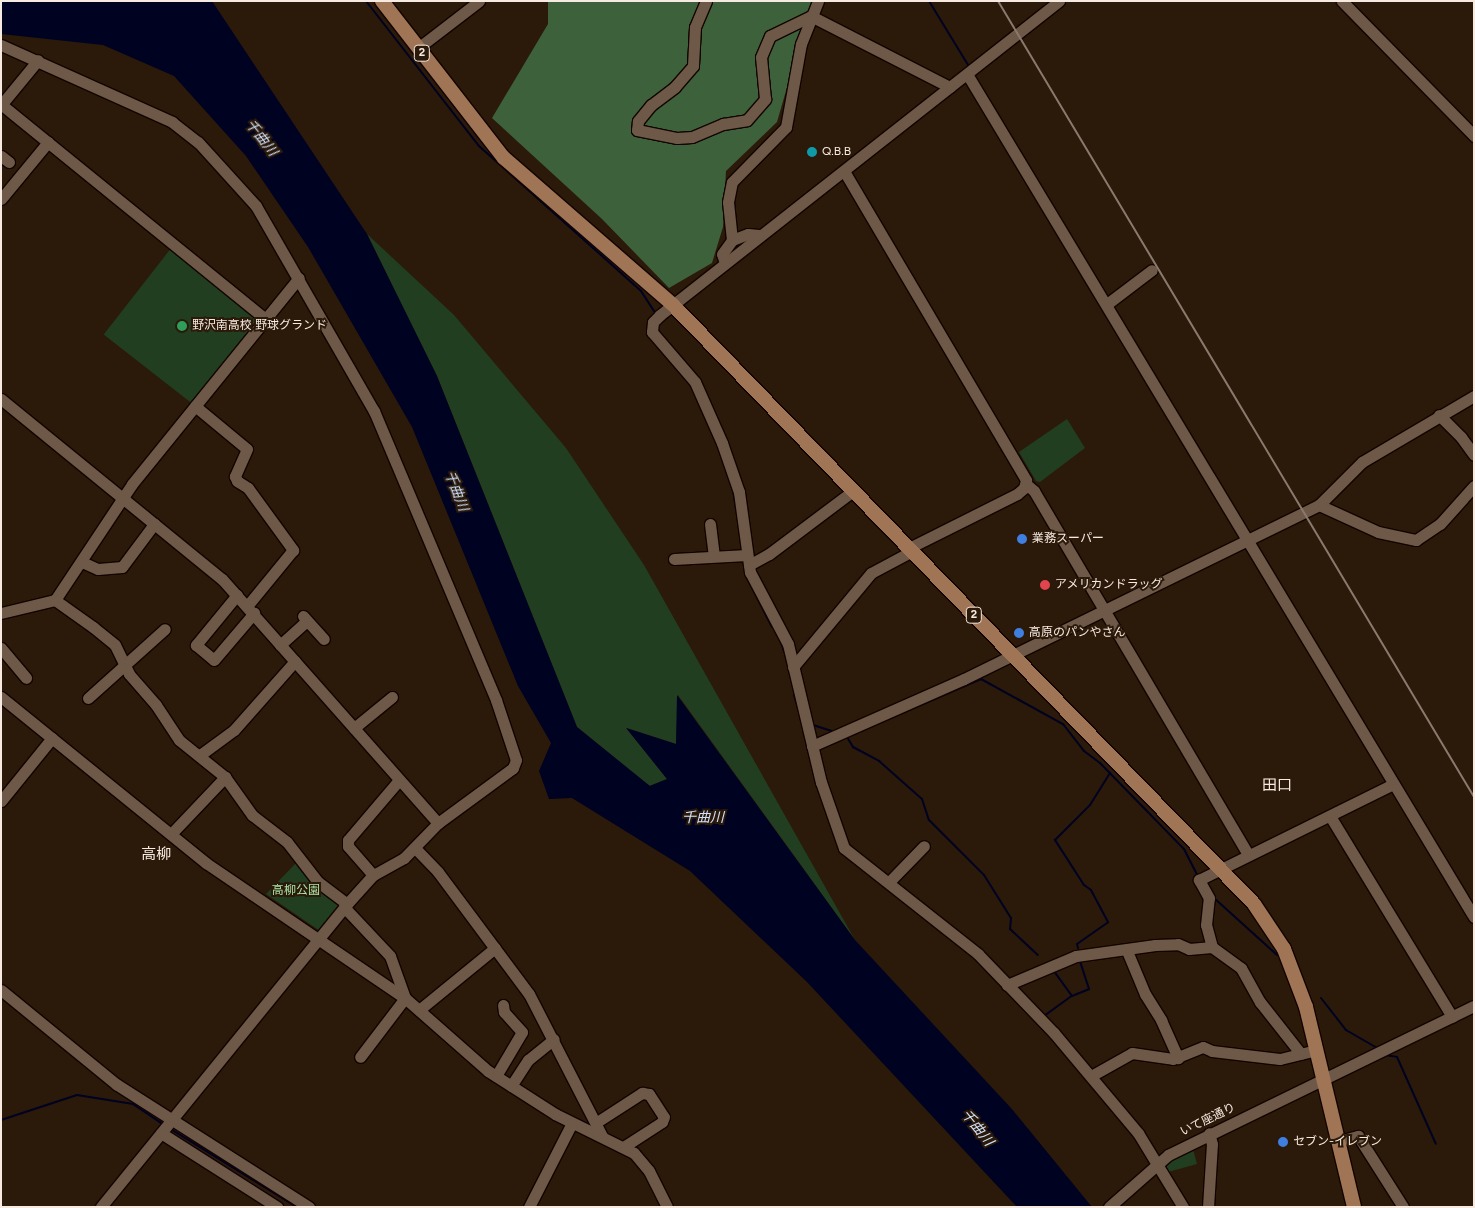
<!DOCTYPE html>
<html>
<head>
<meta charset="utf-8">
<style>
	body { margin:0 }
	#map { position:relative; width:1475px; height:1208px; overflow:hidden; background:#2b190a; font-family:Figtree,"Noto Sans JP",sans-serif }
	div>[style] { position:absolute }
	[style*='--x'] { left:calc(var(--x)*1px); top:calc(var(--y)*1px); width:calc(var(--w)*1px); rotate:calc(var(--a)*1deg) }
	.green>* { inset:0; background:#213e21; transform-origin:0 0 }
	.forest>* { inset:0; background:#3d613b }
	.water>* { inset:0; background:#000221 }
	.stream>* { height:2px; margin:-1px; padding:0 1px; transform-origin:1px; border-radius:1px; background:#000221 }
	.roads { filter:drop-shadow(1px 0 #130400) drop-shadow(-1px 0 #130400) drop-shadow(0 1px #130400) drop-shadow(0 -1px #130400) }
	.minor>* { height:11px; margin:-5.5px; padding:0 5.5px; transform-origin:5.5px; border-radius:5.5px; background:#6e5948 }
	.major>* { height:14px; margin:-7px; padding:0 7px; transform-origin:7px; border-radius:7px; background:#a07556 }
	.rail>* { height:2px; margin:-1px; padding:0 1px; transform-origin:1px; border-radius:1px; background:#8a7a6e }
	.dots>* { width:14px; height:14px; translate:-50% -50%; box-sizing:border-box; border:2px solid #2b190a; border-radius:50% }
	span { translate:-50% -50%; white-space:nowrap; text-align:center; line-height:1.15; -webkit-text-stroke:4px #2b190a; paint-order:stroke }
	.shield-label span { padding:1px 4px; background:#2b190a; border:1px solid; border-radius:4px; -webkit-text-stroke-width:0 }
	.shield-label { font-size:11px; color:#f7eae1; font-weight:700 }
	.poi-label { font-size:12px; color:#f7eae1 }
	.left { translate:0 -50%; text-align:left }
	.park-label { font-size:12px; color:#a9e3a6 }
	.street-label { font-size:12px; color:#f7eae1 }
	.water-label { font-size:14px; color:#d0e2fd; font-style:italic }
	.quarter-label { font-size:15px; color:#f7eae1 }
	.frame { position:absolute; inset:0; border:2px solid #f7eae1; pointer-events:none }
</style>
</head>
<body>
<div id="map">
	<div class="green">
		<i style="clip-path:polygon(367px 234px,454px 315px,566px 448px,644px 565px,855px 940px,678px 695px,676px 744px,627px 728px,667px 779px,649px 786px,577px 727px,437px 376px)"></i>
		<i style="left:172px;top:247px;width:115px;height:111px;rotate:38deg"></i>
		<i style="clip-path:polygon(1067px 419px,1085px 448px,1040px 482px,1036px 481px,1019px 452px)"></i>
		<i style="clip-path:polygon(297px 862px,341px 905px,320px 931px,266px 894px)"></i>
		<i style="clip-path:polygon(1193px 1149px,1197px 1164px,1168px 1172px,1165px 1164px)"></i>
	</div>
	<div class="forest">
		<i style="clip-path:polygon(548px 1px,812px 1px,777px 122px,726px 171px,723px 227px,712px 263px,669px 288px,602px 219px,492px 118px,548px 24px)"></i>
	</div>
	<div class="water">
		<i style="clip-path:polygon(1px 1px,212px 1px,367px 234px,437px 376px,577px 727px,650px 786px,667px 779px,626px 728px,676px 744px,677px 695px,855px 940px,1011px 1108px,1092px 1207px,1017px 1207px,807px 982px,690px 871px,572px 798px,549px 799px,539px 771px,551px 743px,518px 686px,412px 427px,308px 247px,246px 156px,174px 76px,103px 45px,1px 34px)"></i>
	</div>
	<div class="stream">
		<i style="--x:366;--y:1;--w:184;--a:52.1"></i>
		<i style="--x:479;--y:146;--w:217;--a:41.8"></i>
		<i style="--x:641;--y:291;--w:24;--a:57"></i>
		<i style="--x:929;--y:1;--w:75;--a:58.6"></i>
		<i style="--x:733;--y:490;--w:20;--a:81"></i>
		<i style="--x:747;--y:578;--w:55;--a:63"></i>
		<i style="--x:780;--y:639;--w:13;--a:72"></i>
		<i style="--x:794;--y:695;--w:34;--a:73"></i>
		<i style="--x:813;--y:725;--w:22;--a:18"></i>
		<i style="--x:847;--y:737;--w:146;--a:-23.4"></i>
		<i style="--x:981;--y:679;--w:94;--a:28.8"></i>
		<i style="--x:1063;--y:724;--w:34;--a:52"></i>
		<i style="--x:1084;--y:751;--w:20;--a:37"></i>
		<i style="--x:1100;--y:763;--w:120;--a:45.7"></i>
		<i style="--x:1184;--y:849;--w:30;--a:63"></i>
		<i style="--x:847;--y:737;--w:12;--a:59"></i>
		<i style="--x:853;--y:747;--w:30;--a:28"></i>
		<i style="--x:879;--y:761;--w:57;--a:41.5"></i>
		<i style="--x:922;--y:799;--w:22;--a:72"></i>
		<i style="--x:929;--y:820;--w:78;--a:45"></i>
		<i style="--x:984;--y:875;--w:51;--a:57.9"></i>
		<i style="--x:1011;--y:918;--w:11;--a:95"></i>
		<i style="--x:1010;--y:929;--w:38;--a:43"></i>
		<i style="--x:1214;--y:898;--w:85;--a:42.1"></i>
		<i style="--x:1078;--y:948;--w:4;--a:-104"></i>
		<i style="--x:1077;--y:944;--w:38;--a:-35"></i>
		<i style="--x:1108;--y:922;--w:36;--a:-118"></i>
		<i style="--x:1091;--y:890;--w:9;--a:-144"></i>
		<i style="--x:1084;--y:885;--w:54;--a:-122.8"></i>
		<i style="--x:1055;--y:840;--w:49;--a:-45"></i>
		<i style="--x:1090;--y:805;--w:38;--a:-58"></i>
		<i style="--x:1072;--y:996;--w:18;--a:-22"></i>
		<i style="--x:1089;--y:989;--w:28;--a:-108"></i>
		<i style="--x:1321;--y:998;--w:41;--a:52"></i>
		<i style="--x:1346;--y:1030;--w:36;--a:30"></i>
		<i style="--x:1044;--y:1016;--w:34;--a:-36"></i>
		<i style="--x:1072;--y:996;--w:31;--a:-126"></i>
		<i style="--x:1385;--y:1055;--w:12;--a:9"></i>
		<i style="--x:1397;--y:1057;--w:95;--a:65.9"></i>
		<i style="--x:1;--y:1120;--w:80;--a:-18.2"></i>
		<i style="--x:77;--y:1095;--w:57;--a:9.1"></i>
		<i style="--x:133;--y:1104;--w:36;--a:34"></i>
		<i style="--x:169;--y:1128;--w:150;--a:31.7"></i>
	</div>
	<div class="roads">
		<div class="minor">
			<i style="--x:706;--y:1;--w:28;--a:113"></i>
			<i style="--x:695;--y:27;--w:39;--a:93"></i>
			<i style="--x:693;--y:66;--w:28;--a:131"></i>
			<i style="--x:675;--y:87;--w:30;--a:143"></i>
			<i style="--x:651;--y:105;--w:21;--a:129"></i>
			<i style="--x:638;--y:121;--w:9;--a:96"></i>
			<i style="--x:637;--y:130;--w:41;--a:11.3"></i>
			<i style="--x:677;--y:138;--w:15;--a:-4"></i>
			<i style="--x:692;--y:137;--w:34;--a:-23"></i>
			<i style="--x:723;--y:124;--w:24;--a:-9"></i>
			<i style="--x:747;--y:120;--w:28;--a:-49"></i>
			<i style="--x:765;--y:99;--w:42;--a:-95.4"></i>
			<i style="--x:761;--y:57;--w:23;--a:-67"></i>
			<i style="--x:770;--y:36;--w:46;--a:-26"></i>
			<i style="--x:811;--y:16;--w:156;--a:27.1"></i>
			<i style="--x:1059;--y:1;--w:508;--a:141.8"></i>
			<i style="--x:660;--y:315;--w:10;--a:135"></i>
			<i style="--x:653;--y:322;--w:10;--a:96"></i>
			<i style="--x:652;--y:332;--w:66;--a:49.3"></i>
			<i style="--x:695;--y:382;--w:67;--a:66.1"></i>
			<i style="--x:722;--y:443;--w:52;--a:70.9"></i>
			<i style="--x:739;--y:492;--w:81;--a:82.2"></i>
			<i style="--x:750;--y:572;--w:81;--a:62.2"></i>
			<i style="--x:788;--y:644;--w:142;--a:76.6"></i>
			<i style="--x:821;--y:782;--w:70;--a:70.8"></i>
			<i style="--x:844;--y:848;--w:171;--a:38.3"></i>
			<i style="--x:978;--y:954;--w:110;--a:46.1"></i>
			<i style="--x:1054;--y:1033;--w:131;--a:50"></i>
			<i style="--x:1138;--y:1133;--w:87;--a:58.7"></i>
			<i style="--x:1342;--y:1;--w:189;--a:45.6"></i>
			<i style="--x:1;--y:45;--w:188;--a:24.2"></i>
			<i style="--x:172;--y:122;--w:33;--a:38"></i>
			<i style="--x:198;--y:142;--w:86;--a:47.8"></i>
			<i style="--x:256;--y:206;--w:237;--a:60.1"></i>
			<i style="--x:374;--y:411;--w:314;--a:67.1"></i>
			<i style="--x:496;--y:700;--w:63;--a:71.6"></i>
			<i style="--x:516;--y:760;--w:9;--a:111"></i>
			<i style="--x:513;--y:768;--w:93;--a:143.7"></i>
			<i style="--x:438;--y:823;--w:49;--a:134.2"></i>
			<i style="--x:404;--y:858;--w:35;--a:151"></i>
			<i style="--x:373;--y:875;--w:39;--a:132"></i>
			<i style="--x:347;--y:904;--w:390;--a:129.1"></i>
			<i style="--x:418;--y:48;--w:77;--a:-37.6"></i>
			<i style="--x:967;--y:74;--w:984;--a:58.98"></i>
			<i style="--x:1;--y:105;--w:58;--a:-50.6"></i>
			<i style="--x:2;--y:105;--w:341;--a:39.1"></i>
			<i style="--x:1;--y:156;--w:10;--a:37"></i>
			<i style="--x:844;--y:171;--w:359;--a:59.5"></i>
			<i style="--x:1026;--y:480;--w:8;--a:104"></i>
			<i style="--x:1024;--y:488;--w:9;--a:139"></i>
			<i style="--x:1017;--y:494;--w:121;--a:153.4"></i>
			<i style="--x:1;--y:199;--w:74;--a:-50.5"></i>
			<i style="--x:732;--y:240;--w:38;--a:-96"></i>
			<i style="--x:728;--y:202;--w:20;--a:-79"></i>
			<i style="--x:732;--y:182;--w:77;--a:-45.5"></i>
			<i style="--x:786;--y:127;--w:84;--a:-79.8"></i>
			<i style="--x:801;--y:44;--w:46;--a:-68.4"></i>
			<i style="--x:725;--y:263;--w:9;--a:-108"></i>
			<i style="--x:722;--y:254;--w:17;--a:-54"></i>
			<i style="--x:732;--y:240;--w:17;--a:-21"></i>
			<i style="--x:748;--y:234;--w:11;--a:5"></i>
			<i style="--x:1107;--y:304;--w:56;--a:-37.1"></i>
			<i style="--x:1;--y:399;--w:285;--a:39.2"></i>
			<i style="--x:222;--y:579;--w:326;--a:48.5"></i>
			<i style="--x:195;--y:406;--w:67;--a:39.6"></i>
			<i style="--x:247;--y:449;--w:30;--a:114"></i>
			<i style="--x:235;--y:476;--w:5;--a:68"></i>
			<i style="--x:237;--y:481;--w:13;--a:32"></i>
			<i style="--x:248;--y:488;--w:77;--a:54"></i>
			<i style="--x:293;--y:550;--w:72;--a:129.4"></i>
			<i style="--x:1439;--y:415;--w:31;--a:45"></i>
			<i style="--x:1461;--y:437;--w:22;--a:54"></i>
			<i style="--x:1026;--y:484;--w:11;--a:41"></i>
			<i style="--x:1034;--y:491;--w:422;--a:59.5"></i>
			<i style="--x:1319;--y:505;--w:65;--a:24.6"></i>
			<i style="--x:1378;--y:532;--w:39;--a:12"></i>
			<i style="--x:1416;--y:540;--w:29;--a:-34"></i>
			<i style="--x:1440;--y:524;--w:51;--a:-48.2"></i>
			<i style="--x:710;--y:524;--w:32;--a:83"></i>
			<i style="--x:674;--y:559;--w:73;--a:-3.1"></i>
			<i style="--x:82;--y:562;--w:17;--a:24"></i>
			<i style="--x:98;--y:569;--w:24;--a:-5"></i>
			<i style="--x:122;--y:567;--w:54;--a:-53.3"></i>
			<i style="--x:749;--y:565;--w:23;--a:-29"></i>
			<i style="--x:769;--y:554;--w:105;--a:-36.9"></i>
			<i style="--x:237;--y:595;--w:65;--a:129.4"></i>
			<i style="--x:196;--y:645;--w:23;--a:40"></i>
			<i style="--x:214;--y:660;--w:62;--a:-49.6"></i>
			<i style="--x:55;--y:600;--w:139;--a:-56.4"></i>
			<i style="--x:132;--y:484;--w:265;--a:-51"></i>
			<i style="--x:1;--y:613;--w:56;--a:-13.5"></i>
			<i style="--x:55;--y:600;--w:47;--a:35.4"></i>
			<i style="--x:93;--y:627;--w:28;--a:39"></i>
			<i style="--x:115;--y:645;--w:32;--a:64"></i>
			<i style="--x:129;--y:674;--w:41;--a:48.9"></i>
			<i style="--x:156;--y:705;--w:42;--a:56.7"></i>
			<i style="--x:179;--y:740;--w:59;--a:38.8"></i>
			<i style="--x:225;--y:777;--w:47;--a:54.6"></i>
			<i style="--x:252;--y:815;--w:44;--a:37.6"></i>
			<i style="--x:287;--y:842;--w:51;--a:52.2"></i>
			<i style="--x:318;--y:882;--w:36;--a:37"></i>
			<i style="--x:303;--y:616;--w:31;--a:48"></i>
			<i style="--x:280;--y:645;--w:36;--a:-42"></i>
			<i style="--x:1;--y:648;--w:39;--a:50"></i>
			<i style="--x:793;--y:667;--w:122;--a:-50.3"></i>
			<i style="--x:871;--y:573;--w:47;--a:-28.2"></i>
			<i style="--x:1;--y:697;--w:264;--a:39"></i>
			<i style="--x:206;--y:863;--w:240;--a:34.2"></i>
			<i style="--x:405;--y:998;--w:111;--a:41.3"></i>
			<i style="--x:488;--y:1071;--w:80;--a:32.7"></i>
			<i style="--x:555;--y:1114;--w:88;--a:26.3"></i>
			<i style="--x:634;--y:1153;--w:23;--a:50"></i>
			<i style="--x:649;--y:1171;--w:40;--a:63.4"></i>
			<i style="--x:88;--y:698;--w:103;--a:-41.9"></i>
			<i style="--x:354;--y:728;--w:49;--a:-39.2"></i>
			<i style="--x:812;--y:746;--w:166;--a:-23.8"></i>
			<i style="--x:964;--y:679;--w:395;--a:-26.1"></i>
			<i style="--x:1319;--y:505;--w:61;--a:-45"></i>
			<i style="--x:1362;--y:462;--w:130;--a:-30.5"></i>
			<i style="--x:200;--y:755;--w:42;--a:-36.3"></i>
			<i style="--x:234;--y:730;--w:92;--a:-48.5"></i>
			<i style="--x:1;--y:801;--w:81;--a:-51"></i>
			<i style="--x:1330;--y:816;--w:235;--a:58.7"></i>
			<i style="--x:171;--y:834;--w:79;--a:-46.5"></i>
			<i style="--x:415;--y:848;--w:33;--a:46"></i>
			<i style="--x:438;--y:872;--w:152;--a:53.3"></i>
			<i style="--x:529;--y:994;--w:160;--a:62.8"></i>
			<i style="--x:373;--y:875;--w:38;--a:-131"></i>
			<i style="--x:348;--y:846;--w:6;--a:-90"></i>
			<i style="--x:348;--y:840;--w:79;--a:-49.6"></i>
			<i style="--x:889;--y:882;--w:50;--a:-45.8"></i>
			<i style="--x:344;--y:907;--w:67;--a:46.8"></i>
			<i style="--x:390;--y:956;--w:45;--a:70.3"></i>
			<i style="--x:405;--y:998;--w:74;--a:127.3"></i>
			<i style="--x:1212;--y:947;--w:23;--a:-105"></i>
			<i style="--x:1206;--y:925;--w:27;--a:-84"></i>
			<i style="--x:1209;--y:898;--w:21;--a:-119"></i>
			<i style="--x:1199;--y:880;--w:216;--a:-26.3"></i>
			<i style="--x:1127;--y:951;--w:47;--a:67.3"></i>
			<i style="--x:1145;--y:994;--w:31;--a:58"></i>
			<i style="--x:1161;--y:1020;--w:42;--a:65.9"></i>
			<i style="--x:1007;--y:985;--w:75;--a:-22.8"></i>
			<i style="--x:1076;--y:956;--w:80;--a:-7.9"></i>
			<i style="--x:1155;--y:945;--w:23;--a:-2"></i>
			<i style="--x:1178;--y:944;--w:12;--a:24"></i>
			<i style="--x:1189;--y:949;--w:23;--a:-5"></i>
			<i style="--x:1212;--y:947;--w:36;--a:36"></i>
			<i style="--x:1241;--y:968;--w:39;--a:61"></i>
			<i style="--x:1260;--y:1002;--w:66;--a:51.7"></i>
			<i style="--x:1;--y:990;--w:149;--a:39.3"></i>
			<i style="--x:116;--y:1084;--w:229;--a:32.5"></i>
			<i style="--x:419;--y:1010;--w:98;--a:-39.2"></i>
			<i style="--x:496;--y:1076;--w:51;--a:-59.4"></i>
			<i style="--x:522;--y:1032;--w:27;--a:-132"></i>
			<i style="--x:504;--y:1012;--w:7;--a:-98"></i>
			<i style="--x:1091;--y:1076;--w:47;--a:-29.3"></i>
			<i style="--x:1132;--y:1053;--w:41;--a:8.3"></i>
			<i style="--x:1173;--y:1059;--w:32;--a:-22"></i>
			<i style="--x:1203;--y:1047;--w:10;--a:24"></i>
			<i style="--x:1212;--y:1051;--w:68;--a:6.7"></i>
			<i style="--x:1280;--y:1059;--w:38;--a:-14"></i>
			<i style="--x:511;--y:1086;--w:31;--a:-57"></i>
			<i style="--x:528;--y:1060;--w:33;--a:-39"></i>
			<i style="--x:597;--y:1122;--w:54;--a:-32.8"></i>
			<i style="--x:642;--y:1093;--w:7;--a:8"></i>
			<i style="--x:649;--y:1094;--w:27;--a:57"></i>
			<i style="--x:664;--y:1117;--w:5;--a:112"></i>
			<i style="--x:662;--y:1122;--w:44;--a:147"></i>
			<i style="--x:161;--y:1133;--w:138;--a:32.5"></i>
			<i style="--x:1339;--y:1141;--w:20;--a:-15"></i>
			<i style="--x:1358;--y:1136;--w:84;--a:57.6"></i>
			<i style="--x:529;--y:1207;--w:94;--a:-62.9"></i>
			<i style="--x:1109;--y:1207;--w:79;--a:-41.4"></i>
			<i style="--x:1168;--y:1155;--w:340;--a:-26"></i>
			<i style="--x:1208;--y:1207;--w:63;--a:-86.4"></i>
			<i style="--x:1212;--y:1144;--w:11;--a:-105"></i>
		</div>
		<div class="major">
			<i style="--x:382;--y:1;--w:199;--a:52.2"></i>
			<i style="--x:504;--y:158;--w:224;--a:41"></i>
			<i style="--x:673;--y:305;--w:834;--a:45.87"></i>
			<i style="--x:1254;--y:904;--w:54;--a:56.3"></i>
			<i style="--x:1284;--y:949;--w:62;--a:69.2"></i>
			<i style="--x:1306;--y:1007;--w:206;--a:76.5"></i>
		</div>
	</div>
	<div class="rail">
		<i style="--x:998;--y:1;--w:927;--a:59.12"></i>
	</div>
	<div class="dots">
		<i style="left:812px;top:152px;background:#0f9aa8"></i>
		<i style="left:182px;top:326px;background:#2e9e5b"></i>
		<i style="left:1022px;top:539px;background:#3f7fe0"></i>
		<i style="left:1045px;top:585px;background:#e0444e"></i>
		<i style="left:1019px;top:633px;background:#3f7fe0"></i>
		<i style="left:1283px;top:1142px;background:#3f7fe0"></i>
	</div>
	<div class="shield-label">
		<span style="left:422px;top:53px">2</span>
		<span style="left:974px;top:615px">2</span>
	</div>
	<div class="poi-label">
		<span class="left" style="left:822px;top:152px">Q.B.B</span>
		<span class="left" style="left:192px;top:326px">野沢南高校 野球グランド</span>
		<span class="left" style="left:1032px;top:539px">業務スーパー</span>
		<span class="left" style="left:1055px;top:585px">アメリカンドラッグ</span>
		<span class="left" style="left:1029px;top:633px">高原のパンやさん</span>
		<span class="left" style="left:1293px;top:1142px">セブン-イレブン</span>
	</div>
	<div class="park-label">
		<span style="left:296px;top:891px">高柳公園</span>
	</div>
	<div class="street-label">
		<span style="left:1208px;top:1120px;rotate:-26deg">いて座通り</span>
	</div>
	<div class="water-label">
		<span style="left:261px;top:138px;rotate:52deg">千曲川</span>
		<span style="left:456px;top:491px;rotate:69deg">千曲川</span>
		<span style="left:703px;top:818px">千曲川</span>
		<span style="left:977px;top:1128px;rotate:51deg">千曲川</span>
	</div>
	<div class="quarter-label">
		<span style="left:1277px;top:786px">田口</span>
		<span style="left:156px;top:855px">高柳</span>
	</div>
	<div class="frame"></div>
</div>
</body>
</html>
